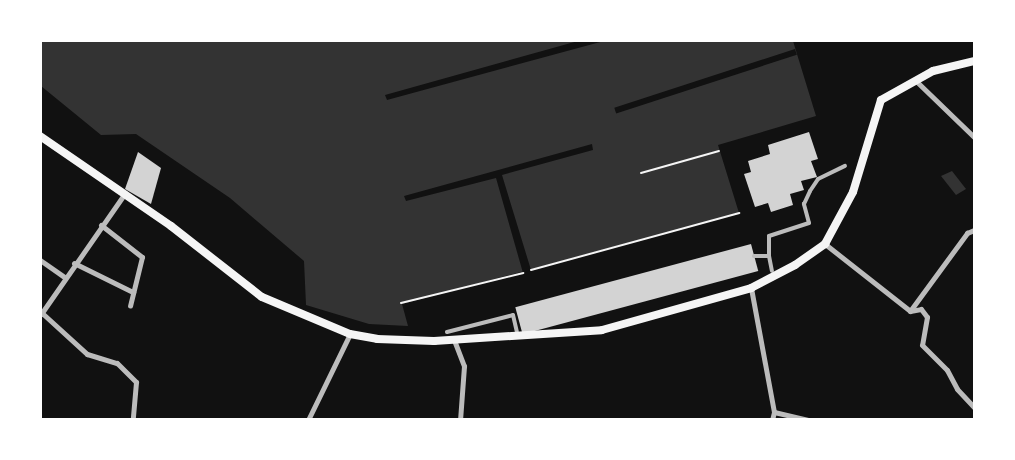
<!DOCTYPE html>
<html>
<head>
<meta charset="utf-8">
<style>
	body { margin:0 }
	#map { position:relative; width:1015px; height:460px; overflow:hidden; background:#111; font-family:"Fira Sans",sans-serif }
	div>[style] { position:absolute }
	[style*='--x'] { left:calc(var(--x)*1px); top:calc(var(--y)*1px); width:calc(var(--w)*1px); rotate:calc(var(--a)*1deg) }
	.water>* { inset:0; background:#333 }
	.pier>* { inset:0; background:#111; transform-origin:0 0 }
	.building>* { inset:0; background:#d3d3d3; transform-origin:0 0 }
	.path>* { height:2px; margin:-1px; padding:0 1px; transform-origin:1px; border-radius:1px; background:#f5f5f5 }
	.pedestrian>* { height:4px; margin:-2px; padding:0 2px; transform-origin:2px; border-radius:2px; background:#bcbcbc }
	.minor>* { height:5px; margin:-2.5px; padding:0 2.5px; transform-origin:2.5px; border-radius:2.5px; background:#bcbcbc }
	.secondary>* { height:8px; margin:-4px; padding:0 4px; transform-origin:4px; border-radius:4px; background:#f5f5f5 }
	span { translate:-50% -50%; white-space:nowrap; text-align:center; line-height:1.15; -webkit-text-stroke:6px #fff; paint-order:stroke }
	.frame { position:absolute; inset:0; border:42px solid #fff; pointer-events:none }
</style>
</head>
<body>
<div id="map">
	<div class="water">
		<i style="clip-path:polygon(40px 41px,793px 41px,816px 116px,718px 145px,739px 213px,402px 304px,408px 326px,369px 324px,306px 305px,304px 261px,230px 198px,136px 134px,101px 135px,41px 86px)"></i>
		<i style="clip-path:polygon(952px 171px,966px 189px,956px 195px,941px 176px)"></i>
	</div>
	<div class="pier">
		<i style="clip-path:polygon(578px 41px,604px 41px,387px 100px,385px 95px)"></i>
		<i style="left:795px;top:49px;width:6px;height:190px;rotate:72deg"></i>
		<i style="clip-path:polygon(592px 144px,593px 150px,502px 175px,531px 270px,523px 273px,496px 178px,406px 201px,404px 196px)"></i>
	</div>
	<div class="building">
		<i style="clip-path:polygon(809px 132px,818px 159px,811px 161px,817px 177px,801px 181px,804px 190px,790px 194px,793px 205px,771px 212px,768px 203px,755px 207px,744px 174px,751px 172px,748px 161px,770px 154px,768px 145px)"></i>
		<i style="clip-path:polygon(138px 152px,161px 168px,151px 204px,125px 189px)"></i>
		<i style="left:751px;top:244px;width:28px;height:244px;rotate:75deg"></i>
	</div>
	<div class="path">
		<i style="--x:641;--y:173;--w:81;--a:-15.8"></i>
		<i style="--x:531;--y:270;--w:216;--a:-15.3"></i>
		<i style="--x:401;--y:303;--w:126;--a:-13.8"></i>
	</div>
	<div class="pedestrian">
		<i style="--x:754;--y:256;--w:15;--a:0"></i>
		<i style="--x:769;--y:256;--w:15;--a:79"></i>
		<i style="--x:769;--y:256;--w:20;--a:-90"></i>
		<i style="--x:769;--y:236;--w:42;--a:-18"></i>
		<i style="--x:809;--y:223;--w:20;--a:-105"></i>
		<i style="--x:804;--y:204;--w:14;--a:-65"></i>
		<i style="--x:810;--y:191;--w:14;--a:-56"></i>
		<i style="--x:818;--y:179;--w:30;--a:-26"></i>
		<i style="--x:447;--y:332;--w:68;--a:-14.4"></i>
		<i style="--x:513;--y:315;--w:17;--a:77"></i>
	</div>
	<div class="minor">
		<i style="--x:915;--y:80;--w:82;--a:44"></i>
		<i style="--x:101;--y:225;--w:52;--a:38"></i>
		<i style="--x:142;--y:257;--w:50;--a:103.8"></i>
		<i style="--x:825;--y:244;--w:108;--a:38.2"></i>
		<i style="--x:40;--y:260;--w:29;--a:35"></i>
		<i style="--x:74;--y:263;--w:66;--a:26.2"></i>
		<i style="--x:751;--y:288;--w:126;--a:79.5"></i>
		<i style="--x:774;--y:412;--w:8;--a:104"></i>
		<i style="--x:910;--y:311;--w:11;--a:-10"></i>
		<i style="--x:921;--y:309;--w:10;--a:53"></i>
		<i style="--x:927;--y:317;--w:28;--a:100"></i>
		<i style="--x:922;--y:345;--w:35;--a:45"></i>
		<i style="--x:947;--y:370;--w:21;--a:62"></i>
		<i style="--x:957;--y:389;--w:25;--a:47"></i>
		<i style="--x:910;--y:311;--w:97;--a:-53.8"></i>
		<i style="--x:967;--y:233;--w:8;--a:-23"></i>
		<i style="--x:42;--y:313;--w:61;--a:42.3"></i>
		<i style="--x:87;--y:354;--w:31;--a:17"></i>
		<i style="--x:117;--y:363;--w:27;--a:45"></i>
		<i style="--x:136;--y:382;--w:36;--a:95"></i>
		<i style="--x:41;--y:314;--w:144;--a:-55.2"></i>
		<i style="--x:454;--y:340;--w:28;--a:69"></i>
		<i style="--x:464;--y:366;--w:54;--a:94.2"></i>
		<i style="--x:774;--y:412;--w:37;--a:13"></i>
		<i style="--x:308;--y:420;--w:96;--a:-64"></i>
	</div>
	<div class="secondary">
		<i style="--x:40;--y:136;--w:159;--a:34.5"></i>
		<i style="--x:171;--y:226;--w:115;--a:38"></i>
		<i style="--x:262;--y:297;--w:95;--a:22.8"></i>
		<i style="--x:350;--y:334;--w:27;--a:10"></i>
		<i style="--x:377;--y:339;--w:57;--a:2"></i>
		<i style="--x:434;--y:341;--w:168;--a:-3.7"></i>
		<i style="--x:602;--y:330;--w:155;--a:-15.7"></i>
		<i style="--x:751;--y:288;--w:50;--a:-27.6"></i>
		<i style="--x:795;--y:265;--w:37;--a:-35"></i>
		<i style="--x:825;--y:244;--w:59;--a:-61.7"></i>
		<i style="--x:853;--y:192;--w:96;--a:-73.1"></i>
		<i style="--x:881;--y:100;--w:60;--a:-29.1"></i>
		<i style="--x:933;--y:71;--w:42;--a:-13.7"></i>
	</div>
	<div class="frame"></div>
</div>
</body>
</html>
